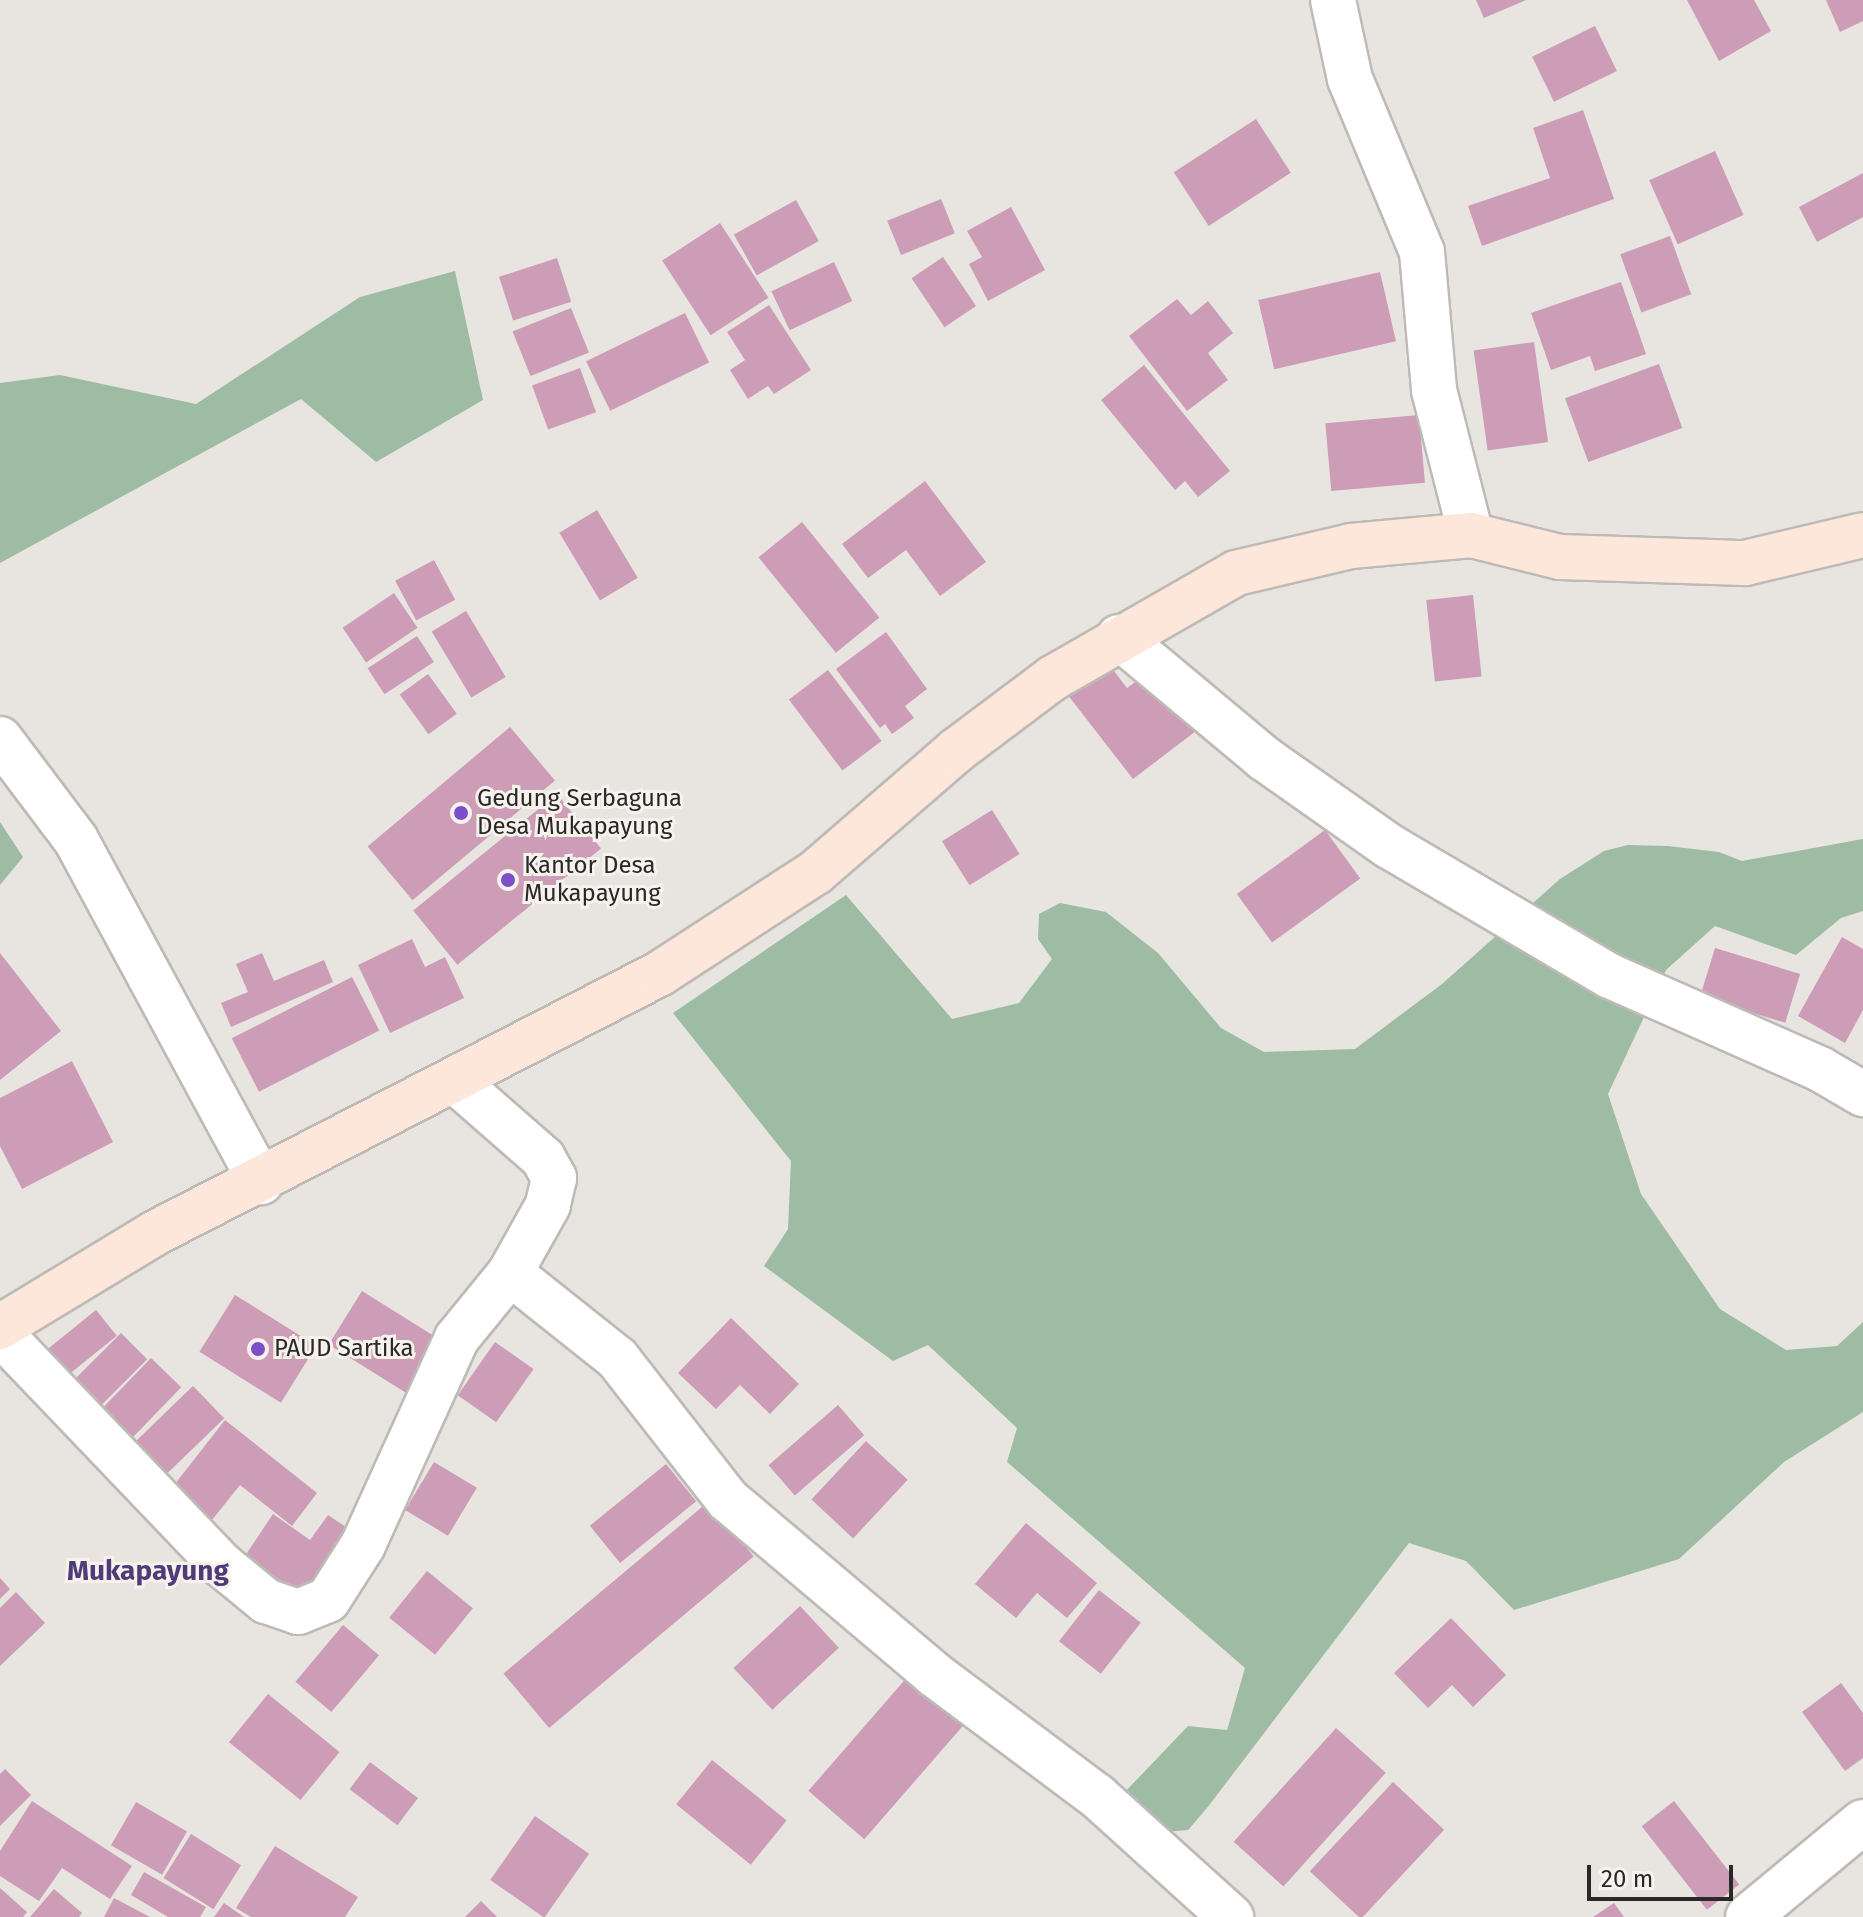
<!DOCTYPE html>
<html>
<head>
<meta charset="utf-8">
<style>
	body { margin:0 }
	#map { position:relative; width:1863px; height:1917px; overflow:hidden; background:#e8e5e0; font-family:"Fira Sans",sans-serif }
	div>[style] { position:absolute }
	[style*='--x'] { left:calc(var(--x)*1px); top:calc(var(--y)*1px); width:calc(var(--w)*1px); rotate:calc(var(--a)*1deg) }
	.green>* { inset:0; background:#9dbca3 }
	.building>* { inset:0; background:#cd9cb6; transform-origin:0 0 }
	.roads { filter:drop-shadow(2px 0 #bebab6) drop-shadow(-2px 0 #bebab6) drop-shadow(0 2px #bebab6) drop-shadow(0 -2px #bebab6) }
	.street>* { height:44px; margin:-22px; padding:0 22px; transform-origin:22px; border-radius:22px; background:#fff }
	.secondary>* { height:44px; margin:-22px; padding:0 22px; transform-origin:22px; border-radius:22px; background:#fde7da }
	.dots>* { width:22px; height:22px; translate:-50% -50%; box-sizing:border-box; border:4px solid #f6f2ed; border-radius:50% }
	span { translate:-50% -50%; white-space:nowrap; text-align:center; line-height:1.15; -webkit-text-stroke:6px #f6f2ed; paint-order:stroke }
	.poi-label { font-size:24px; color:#2a2927 }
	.left { translate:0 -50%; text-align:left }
	.quarter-label { font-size:28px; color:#4f3b78; font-weight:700 }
	.scale { position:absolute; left:1587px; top:1865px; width:146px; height:36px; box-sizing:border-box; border:4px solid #2a2927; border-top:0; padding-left:10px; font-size:24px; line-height:28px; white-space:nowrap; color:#2a2927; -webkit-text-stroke:6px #f6f2ed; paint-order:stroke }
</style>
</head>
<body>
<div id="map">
	<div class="green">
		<i style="clip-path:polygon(455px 271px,483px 400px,376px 462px,301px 399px,0 563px,0 383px,60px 375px,196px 404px,360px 297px)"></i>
		<i style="clip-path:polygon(0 822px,23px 857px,0 885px)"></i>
		<i style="clip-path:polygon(1863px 839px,1863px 911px,1841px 918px,1796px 955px,1715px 926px,1666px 970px,1608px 1094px,1641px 1194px,1720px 1309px,1786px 1350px,1837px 1346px,1863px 1322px,1863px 1412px,1784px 1462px,1679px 1559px,1514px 1610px,1466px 1561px,1409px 1543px,1207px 1808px,1188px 1830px,1165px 1832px,1124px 1793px,1188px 1726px,1227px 1730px,1245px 1668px,1007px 1462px,1017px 1428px,928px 1345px,893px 1361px,764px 1266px,788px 1229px,791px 1161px,673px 1013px,846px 895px,952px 1019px,1019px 1003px,1052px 959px,1038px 939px,1039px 914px,1060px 903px,1106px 912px,1158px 953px,1221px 1028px,1264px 1052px,1355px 1049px,1442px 984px,1560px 879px,1604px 851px,1628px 845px,1668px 846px,1719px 852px,1742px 861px)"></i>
	</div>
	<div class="building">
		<i style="clip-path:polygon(1476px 0,1526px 0,1484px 18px)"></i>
		<i style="clip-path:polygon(1687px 0,1754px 0,1771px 31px,1719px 61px)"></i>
		<i style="clip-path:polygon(1826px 0,1863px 0,1863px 21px,1840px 32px)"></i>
		<i style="left:1595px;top:26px;width:50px;height:70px;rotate:64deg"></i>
		<i style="clip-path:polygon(1583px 110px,1614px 199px,1482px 246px,1468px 206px,1550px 178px,1533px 128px)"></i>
		<i style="left:1256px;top:119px;width:64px;height:98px;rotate:57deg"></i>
		<i style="left:1715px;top:151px;width:70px;height:72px;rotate:66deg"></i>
		<i style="clip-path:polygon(1863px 173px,1863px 217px,1817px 242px,1799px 207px)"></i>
		<i style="left:941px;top:199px;width:37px;height:58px;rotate:68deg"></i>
		<i style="left:796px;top:200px;width:47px;height:71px;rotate:61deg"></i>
		<i style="clip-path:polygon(1011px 207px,1045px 270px,988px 301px,969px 264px,982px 257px,967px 231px)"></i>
		<i style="left:720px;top:223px;width:89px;height:69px;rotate:57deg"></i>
		<i style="left:1670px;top:236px;width:62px;height:53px;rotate:70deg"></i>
		<i style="left:943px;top:257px;width:59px;height:38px;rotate:56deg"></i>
		<i style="left:557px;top:258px;width:46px;height:61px;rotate:72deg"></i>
		<i style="left:834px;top:262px;width:43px;height:69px;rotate:65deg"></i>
		<i style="left:1380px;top:272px;width:71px;height:125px;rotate:77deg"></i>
		<i style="clip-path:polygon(1621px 282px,1646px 354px,1595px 371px,1590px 356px,1551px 370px,1531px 313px)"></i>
		<i style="clip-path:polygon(1177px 299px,1191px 315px,1208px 301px,1233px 333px,1208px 353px,1228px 380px,1187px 411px,1129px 336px)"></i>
		<i style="clip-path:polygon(769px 305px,811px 370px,774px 394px,768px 386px,748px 399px,730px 370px,745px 360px,727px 332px)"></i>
		<i style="left:571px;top:308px;width:48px;height:63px;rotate:68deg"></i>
		<i style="left:685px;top:313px;width:55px;height:110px;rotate:64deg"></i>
		<i style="left:1534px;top:342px;width:101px;height:61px;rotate:82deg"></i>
		<i style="left:1659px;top:364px;width:68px;height:100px;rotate:70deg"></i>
		<i style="clip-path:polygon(1144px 365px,1230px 471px,1198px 497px,1185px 481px,1175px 490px,1101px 400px)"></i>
		<i style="left:580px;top:368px;width:47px;height:51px;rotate:70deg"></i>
		<i style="left:1419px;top:415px;width:68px;height:94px;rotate:85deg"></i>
		<i style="clip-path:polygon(925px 481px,986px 562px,940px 596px,906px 550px,868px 578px,842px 544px)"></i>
		<i style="left:597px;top:510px;width:79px;height:44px;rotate:59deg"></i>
		<i style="left:802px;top:522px;width:123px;height:56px;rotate:51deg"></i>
		<i style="left:434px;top:560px;width:45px;height:44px;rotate:62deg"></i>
		<i style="left:394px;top:593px;width:42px;height:62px;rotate:56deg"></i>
		<i style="left:1473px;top:595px;width:82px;height:47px;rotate:84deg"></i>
		<i style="left:466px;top:611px;width:77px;height:40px;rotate:59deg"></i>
		<i style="clip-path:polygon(886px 632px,927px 689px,905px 706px,914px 718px,892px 734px,885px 724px,880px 728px,836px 669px)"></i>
		<i style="left:417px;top:636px;width:31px;height:59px;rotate:57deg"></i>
		<i style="clip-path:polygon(1108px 663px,1127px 688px,1150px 671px,1196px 731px,1133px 779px,1067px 694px)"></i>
		<i style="left:828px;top:670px;width:89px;height:49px;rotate:53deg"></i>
		<i style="left:428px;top:674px;width:49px;height:35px;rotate:54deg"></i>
		<i style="left:510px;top:727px;width:70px;height:186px;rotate:50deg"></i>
		<i style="left:557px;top:794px;width:70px;height:185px;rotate:51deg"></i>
		<i style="left:992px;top:810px;width:52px;height:59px;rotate:58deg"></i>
		<i style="left:1325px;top:830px;width:60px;height:109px;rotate:54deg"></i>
		<i style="clip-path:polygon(1842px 937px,1863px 949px,1863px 1010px,1845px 1043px,1798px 1016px)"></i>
		<i style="clip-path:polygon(412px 939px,425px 967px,445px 957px,464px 998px,390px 1033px,358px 965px)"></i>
		<i style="left:1715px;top:948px;width:89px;height:51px;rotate:17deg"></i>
		<i style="clip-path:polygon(0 953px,61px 1031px,0 1080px)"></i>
		<i style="clip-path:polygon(262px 953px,274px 981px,324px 960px,333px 982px,231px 1027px,221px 1003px,248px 992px,236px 964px)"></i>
		<i style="left:352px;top:977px;width:60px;height:135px;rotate:63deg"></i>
		<i style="clip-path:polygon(72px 1061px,113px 1142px,22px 1189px,0 1146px,0 1098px)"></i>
		<i style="left:362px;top:1291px;width:93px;height:63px;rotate:32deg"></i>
		<i style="left:235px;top:1295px;width:96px;height:67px;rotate:32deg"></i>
		<i style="left:96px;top:1310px;width:33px;height:72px;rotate:51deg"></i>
		<i style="clip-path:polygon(731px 1318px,799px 1384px,770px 1414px,740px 1385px,716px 1409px,678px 1373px)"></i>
		<i style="left:121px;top:1333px;width:37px;height:76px;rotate:45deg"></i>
		<i style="left:495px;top:1342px;width:47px;height:65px;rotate:35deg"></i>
		<i style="left:151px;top:1358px;width:42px;height:79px;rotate:44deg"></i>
		<i style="left:193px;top:1386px;width:45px;height:86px;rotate:46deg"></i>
		<i style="left:838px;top:1405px;width:40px;height:92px;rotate:49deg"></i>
		<i style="clip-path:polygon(225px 1420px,317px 1493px,292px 1526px,240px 1485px,212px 1520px,171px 1489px)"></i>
		<i style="left:866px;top:1441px;width:57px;height:80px;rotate:43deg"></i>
		<i style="left:434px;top:1462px;width:50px;height:56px;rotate:31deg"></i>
		<i style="left:666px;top:1464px;width:48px;height:98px;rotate:51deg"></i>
		<i style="left:708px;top:1502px;width:71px;height:267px;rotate:50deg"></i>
		<i style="clip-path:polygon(273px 1514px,310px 1540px,328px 1515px,358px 1535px,312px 1602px,245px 1556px)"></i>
		<i style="clip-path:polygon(1026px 1523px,1097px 1583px,1067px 1618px,1037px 1593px,1016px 1618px,975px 1584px)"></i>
		<i style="left:427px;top:1571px;width:59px;height:60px;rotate:39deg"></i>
		<i style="clip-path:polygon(0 1578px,10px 1589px,0 1599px)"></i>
		<i style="left:1099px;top:1590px;width:53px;height:65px;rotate:38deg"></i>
		<i style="clip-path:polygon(16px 1592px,45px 1623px,0 1666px,0 1608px)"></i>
		<i style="left:800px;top:1606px;width:57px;height:91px;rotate:47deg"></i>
		<i style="clip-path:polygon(1451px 1618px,1506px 1675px,1473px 1707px,1452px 1685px,1428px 1708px,1394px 1673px)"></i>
		<i style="left:343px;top:1625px;width:47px;height:74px;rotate:40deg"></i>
		<i style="left:916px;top:1667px;width:74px;height:164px;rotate:41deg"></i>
		<i style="clip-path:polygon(1841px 1683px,1863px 1713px,1863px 1758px,1845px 1771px,1802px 1712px)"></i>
		<i style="left:268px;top:1694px;width:92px;height:62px;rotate:39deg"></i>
		<i style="left:1336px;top:1728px;width:67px;height:153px;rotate:42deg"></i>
		<i style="left:712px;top:1760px;width:96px;height:57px;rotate:39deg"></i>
		<i style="left:370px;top:1762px;width:60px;height:34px;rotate:37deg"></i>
		<i style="clip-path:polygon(5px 1769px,31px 1795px,0 1826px,0 1774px)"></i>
		<i style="left:1393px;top:1782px;width:70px;height:122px;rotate:43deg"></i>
		<i style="clip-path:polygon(32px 1801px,132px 1866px,110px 1899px,62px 1868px,39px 1901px,0 1876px,0 1851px)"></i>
		<i style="left:1674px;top:1801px;width:106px;height:41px;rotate:52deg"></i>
		<i style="left:136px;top:1802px;width:59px;height:50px;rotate:30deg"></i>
		<i style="left:535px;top:1816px;width:66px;height:78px;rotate:35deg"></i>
		<i style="left:191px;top:1834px;width:59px;height:52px;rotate:32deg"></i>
		<i style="clip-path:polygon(275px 1846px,358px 1897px,345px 1917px,251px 1917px,236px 1908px)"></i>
		<i style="clip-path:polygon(144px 1872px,206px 1907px,200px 1917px,168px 1917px,131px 1895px)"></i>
		<i style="clip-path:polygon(0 1888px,27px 1912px,23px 1917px,0 1917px)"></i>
		<i style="clip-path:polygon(54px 1889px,82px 1913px,79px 1917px,30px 1917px)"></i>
		<i style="clip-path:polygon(114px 1898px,150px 1917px,104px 1917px)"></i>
		<i style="clip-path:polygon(481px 1901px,497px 1917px,465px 1917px)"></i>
		<i style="clip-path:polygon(224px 1903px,244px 1917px,214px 1917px)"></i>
		<i style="clip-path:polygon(1614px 1903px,1624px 1917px,1593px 1917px)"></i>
	</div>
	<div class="roads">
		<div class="street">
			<i style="--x:1333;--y:0;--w:81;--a:77.9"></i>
			<i style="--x:1350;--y:79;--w:187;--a:67.4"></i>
			<i style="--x:1422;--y:252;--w:139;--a:85"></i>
			<i style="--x:1434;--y:390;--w:150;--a:75.7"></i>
			<i style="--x:1119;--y:637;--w:190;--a:39.9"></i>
			<i style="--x:1265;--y:759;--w:151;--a:35.1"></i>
			<i style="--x:1389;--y:846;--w:256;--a:30.5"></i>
			<i style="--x:1610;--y:976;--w:230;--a:23.9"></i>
			<i style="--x:1820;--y:1069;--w:50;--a:30.2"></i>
			<i style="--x:0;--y:739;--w:126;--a:53"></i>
			<i style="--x:76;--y:840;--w:389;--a:61.6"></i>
			<i style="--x:455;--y:1081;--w:117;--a:41.2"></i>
			<i style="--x:543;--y:1158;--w:23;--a:61"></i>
			<i style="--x:554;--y:1178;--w:28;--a:103"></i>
			<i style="--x:548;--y:1205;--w:78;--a:119.2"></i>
			<i style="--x:510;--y:1273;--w:137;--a:38.5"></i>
			<i style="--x:617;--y:1358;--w:180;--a:52"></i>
			<i style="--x:728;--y:1500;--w:271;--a:40.2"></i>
			<i style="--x:935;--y:1675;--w:202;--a:36.8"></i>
			<i style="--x:1097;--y:1796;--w:181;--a:42.1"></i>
			<i style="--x:0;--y:1333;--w:321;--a:46.3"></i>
			<i style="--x:222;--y:1565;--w:57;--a:39.3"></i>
			<i style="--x:266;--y:1601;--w:34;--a:19"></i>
			<i style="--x:298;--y:1612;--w:32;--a:-22"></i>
			<i style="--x:328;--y:1600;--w:65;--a:-57.5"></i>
			<i style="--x:363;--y:1545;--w:227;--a:-65.6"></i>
			<i style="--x:457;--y:1338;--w:84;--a:-50.8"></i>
			<i style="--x:1748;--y:1917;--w:149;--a:-39.6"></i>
		</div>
		<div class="secondary">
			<i style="--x:0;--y:1327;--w:181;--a:-31.2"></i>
			<i style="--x:155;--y:1233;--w:567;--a:-27.2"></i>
			<i style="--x:659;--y:974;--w:187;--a:-33"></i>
			<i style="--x:816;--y:872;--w:186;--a:-40.9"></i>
			<i style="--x:957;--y:750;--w:120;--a:-36.9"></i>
			<i style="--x:1053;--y:678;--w:211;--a:-29.8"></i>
			<i style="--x:1236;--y:573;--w:118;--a:-13.2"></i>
			<i style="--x:1351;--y:546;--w:121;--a:-5.2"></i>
			<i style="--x:1471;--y:535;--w:92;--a:13.9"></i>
			<i style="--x:1560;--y:557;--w:185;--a:1.9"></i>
			<i style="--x:1745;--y:563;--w:121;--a:-13.3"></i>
		</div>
	</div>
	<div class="dots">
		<i style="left:461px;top:813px;background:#7c4fc8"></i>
		<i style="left:508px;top:880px;background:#7c4fc8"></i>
		<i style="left:258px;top:1349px;background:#7c4fc8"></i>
	</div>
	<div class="poi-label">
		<span class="left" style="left:477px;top:813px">Gedung Serbaguna<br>Desa Mukapayung</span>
		<span class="left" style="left:524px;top:880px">Kantor Desa<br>Mukapayung</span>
		<span class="left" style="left:274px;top:1349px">PAUD Sartika</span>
	</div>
	<div class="quarter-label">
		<span style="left:148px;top:1571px">Mukapayung</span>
	</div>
	<div class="scale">20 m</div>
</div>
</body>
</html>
